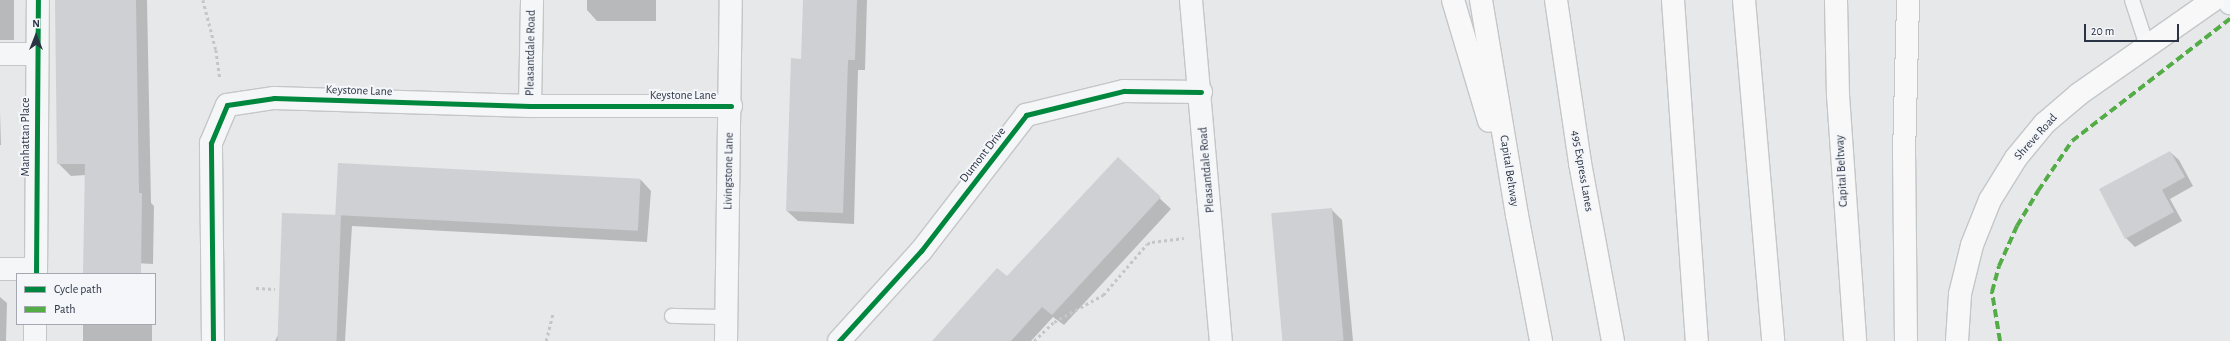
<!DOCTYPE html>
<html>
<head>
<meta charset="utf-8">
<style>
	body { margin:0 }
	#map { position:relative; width:2230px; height:341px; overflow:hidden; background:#e6e8ea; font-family:"Alegreya Sans",sans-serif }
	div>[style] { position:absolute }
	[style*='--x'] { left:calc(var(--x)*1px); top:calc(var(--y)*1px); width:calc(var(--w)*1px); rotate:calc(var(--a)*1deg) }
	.shadow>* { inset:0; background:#0003; transform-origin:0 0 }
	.building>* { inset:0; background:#ced0d3; transform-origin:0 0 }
	.path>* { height:2.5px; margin-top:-1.25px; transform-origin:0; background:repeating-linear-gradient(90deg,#c5c6ca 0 3px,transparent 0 6px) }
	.roads { filter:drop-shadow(1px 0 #c4c6c8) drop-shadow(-1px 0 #c4c6c8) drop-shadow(0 1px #c4c6c8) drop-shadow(0 -1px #c4c6c8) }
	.lane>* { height:14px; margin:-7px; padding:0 7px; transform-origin:7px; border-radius:7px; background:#f5f6f7 }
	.street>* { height:22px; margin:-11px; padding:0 11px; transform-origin:11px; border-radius:11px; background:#f5f6f7 }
	.secondary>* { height:22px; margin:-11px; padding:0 11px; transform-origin:11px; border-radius:11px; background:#f8f8f8 }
	.highway>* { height:22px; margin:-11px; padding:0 11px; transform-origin:11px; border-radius:11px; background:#f8f8f8 }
	.quiet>* { height:4px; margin-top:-2px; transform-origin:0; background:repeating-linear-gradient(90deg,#54ac47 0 8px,transparent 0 12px) }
	.cycleway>* { height:5px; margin:-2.5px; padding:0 2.5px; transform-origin:2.5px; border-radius:2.5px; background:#00873e }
	span { translate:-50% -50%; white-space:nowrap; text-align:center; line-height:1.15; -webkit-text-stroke:4px #f4f6f9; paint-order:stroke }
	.street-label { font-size:12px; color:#2b3445 }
	.legend { position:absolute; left:16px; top:273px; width:140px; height:52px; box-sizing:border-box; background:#f4f6f9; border:1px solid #a4a8b1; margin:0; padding:5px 7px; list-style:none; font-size:12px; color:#2b3445 }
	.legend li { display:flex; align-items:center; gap:8px; height:20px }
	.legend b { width:20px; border:1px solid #a4a8b1 }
	.north { position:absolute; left:16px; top:16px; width:40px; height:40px; -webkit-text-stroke:3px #f4f6f9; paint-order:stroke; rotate:0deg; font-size:11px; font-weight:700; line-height:16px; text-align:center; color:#2b3445 }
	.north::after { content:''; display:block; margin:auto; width:14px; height:18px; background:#2b3445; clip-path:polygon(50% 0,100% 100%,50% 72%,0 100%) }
	.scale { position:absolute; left:2084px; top:24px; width:95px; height:18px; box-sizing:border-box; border:2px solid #2b3445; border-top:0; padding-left:5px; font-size:12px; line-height:14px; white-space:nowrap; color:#2b3445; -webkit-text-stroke:3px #f4f6f9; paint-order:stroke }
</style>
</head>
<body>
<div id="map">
	<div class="shadow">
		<i style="left:0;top:0;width:14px;height:40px"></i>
		<i style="clip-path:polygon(57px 0,147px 0,151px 203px,154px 206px,153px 264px,97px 261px,86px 175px,71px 176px,58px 163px)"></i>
		<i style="clip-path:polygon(587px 0,656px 0,656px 21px,597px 21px,587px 10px)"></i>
		<i style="clip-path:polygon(804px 0,867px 0,865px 70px,858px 70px,854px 224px,798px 221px,787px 211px,802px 60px)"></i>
		<i style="clip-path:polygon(0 111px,1px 145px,0 145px)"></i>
		<i style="clip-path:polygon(2170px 152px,2179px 160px,2193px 186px,2170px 199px,2182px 221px,2135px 247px,2126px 238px)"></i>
		<i style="clip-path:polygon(1118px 159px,1171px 209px,1064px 325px,1053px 317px,1031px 341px,933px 341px,1007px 277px)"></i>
		<i style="clip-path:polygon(641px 180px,651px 191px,647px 242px,352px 226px,345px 341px,275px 341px,338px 216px,337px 215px)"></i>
		<i style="clip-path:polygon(1332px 210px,1342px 220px,1353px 341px,1283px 341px,1272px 215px)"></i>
		<i style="clip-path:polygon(0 297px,7px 303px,6px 341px,0 341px)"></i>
		<i style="left:83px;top:324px;width:69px;height:17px"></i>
	</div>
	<div class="building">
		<i style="clip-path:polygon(55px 0,136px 0,139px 193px,142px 193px,141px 274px,83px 274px,85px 164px,57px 164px)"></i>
		<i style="clip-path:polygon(803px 0,857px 0,855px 60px,848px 60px,843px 213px,786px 211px,791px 58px,801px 59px)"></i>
		<i style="clip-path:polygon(2170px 151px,2185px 177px,2162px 190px,2174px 212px,2125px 239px,2099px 189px)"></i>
		<i style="clip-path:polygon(1118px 157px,1161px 197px,1052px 315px,1042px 307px,1011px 341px,932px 341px,997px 268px,1007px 276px)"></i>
		<i style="left:338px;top:163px;width:303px;height:52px;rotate:3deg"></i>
		<i style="left:1332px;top:208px;width:133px;height:61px;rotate:85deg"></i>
		<i style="left:282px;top:213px;width:59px;height:128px;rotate:2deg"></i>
	</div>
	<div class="path">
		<i style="--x:203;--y:0;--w:52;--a:75.4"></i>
		<i style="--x:216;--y:50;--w:28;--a:82"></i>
		<i style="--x:256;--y:288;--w:19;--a:3"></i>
		<i style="--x:546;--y:341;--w:29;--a:-76"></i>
		<i style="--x:1034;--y:341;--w:28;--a:-44"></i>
		<i style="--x:1054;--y:322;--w:56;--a:-28.9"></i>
		<i style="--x:1103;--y:295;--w:67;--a:-49.2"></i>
		<i style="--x:1147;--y:244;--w:5;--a:-22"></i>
		<i style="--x:1152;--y:242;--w:32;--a:-7"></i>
	</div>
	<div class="roads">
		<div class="lane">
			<i style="--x:2132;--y:0;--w:48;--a:71.9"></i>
			<i style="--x:672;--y:316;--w:54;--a:1.1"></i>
		</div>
		<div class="street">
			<i style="--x:1191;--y:0;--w:342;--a:85"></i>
			<i style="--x:2228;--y:0;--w:4;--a:56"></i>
			<i style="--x:0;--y:54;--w:36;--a:0"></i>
			<i style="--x:530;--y:106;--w:106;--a:-88.9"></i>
			<i style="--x:0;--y:269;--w:36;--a:0"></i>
			<i style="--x:36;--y:274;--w:274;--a:-89.6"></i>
			<i style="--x:35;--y:341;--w:17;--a:-90"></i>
			<i style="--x:213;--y:341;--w:198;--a:-90.6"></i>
			<i style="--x:211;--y:143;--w:41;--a:-67.2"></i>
			<i style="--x:227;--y:105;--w:48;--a:-8.5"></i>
			<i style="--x:274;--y:98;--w:256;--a:1.8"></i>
			<i style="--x:530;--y:106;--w:201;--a:0"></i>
			<i style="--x:726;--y:341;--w:341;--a:-89.2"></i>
			<i style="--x:839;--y:341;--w:122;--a:-47.7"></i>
			<i style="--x:921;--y:251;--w:172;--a:-52.3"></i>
			<i style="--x:1026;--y:115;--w:101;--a:-13.8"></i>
			<i style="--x:1124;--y:91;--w:77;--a:0.7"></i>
		</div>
		<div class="secondary">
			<i style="--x:1957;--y:341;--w:47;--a:-86.3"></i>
			<i style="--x:1960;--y:294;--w:50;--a:-76.2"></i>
			<i style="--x:1972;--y:245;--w:48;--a:-68.2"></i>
			<i style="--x:1990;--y:200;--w:49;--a:-58.2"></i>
			<i style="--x:2016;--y:158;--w:45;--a:-50.4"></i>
			<i style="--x:2045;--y:123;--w:45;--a:-40.5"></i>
			<i style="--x:2079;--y:94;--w:164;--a:-35"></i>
		</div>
		<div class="highway">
			<i style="--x:1453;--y:0;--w:126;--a:73.4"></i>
			<i style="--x:1481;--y:0;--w:218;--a:80.5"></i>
			<i style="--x:1517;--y:215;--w:128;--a:79.2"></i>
			<i style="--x:1556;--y:0;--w:165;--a:81.6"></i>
			<i style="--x:1580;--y:163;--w:181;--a:79.5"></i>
			<i style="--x:1673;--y:0;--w:342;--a:86"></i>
			<i style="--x:1744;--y:0;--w:342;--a:85.1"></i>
			<i style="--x:1836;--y:0;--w:95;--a:88.8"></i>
			<i style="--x:1838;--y:95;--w:247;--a:86"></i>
			<i style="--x:1906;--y:341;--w:186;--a:-90.6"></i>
			<i style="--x:1904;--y:155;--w:155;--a:-88.5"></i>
		</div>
	</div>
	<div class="quiet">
		<i style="--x:2000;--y:341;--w:50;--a:-99.3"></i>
		<i style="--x:1992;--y:292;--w:27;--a:-75"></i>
		<i style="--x:1999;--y:266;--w:44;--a:-65.8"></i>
		<i style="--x:2017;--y:226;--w:41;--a:-59"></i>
		<i style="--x:2038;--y:191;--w:60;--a:-55.8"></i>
		<i style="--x:2072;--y:141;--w:200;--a:-37.7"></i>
	</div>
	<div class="cycleway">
		<i style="--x:36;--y:274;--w:274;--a:-89.6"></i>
		<i style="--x:213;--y:341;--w:198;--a:-90.6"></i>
		<i style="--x:211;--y:143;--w:41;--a:-67.2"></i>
		<i style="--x:227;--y:105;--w:48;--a:-8.5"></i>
		<i style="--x:274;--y:98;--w:256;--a:1.8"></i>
		<i style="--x:530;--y:106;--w:201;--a:0"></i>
		<i style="--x:839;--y:341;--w:122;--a:-47.7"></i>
		<i style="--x:921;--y:251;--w:172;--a:-52.3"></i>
		<i style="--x:1026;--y:115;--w:101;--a:-13.8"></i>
		<i style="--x:1124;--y:91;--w:77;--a:0.7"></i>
	</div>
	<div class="street-label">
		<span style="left:531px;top:53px;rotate:-89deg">Pleasantdale Road</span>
		<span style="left:359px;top:91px;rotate:2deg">Keystone Lane</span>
		<span style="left:683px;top:96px">Keystone Lane</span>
		<span style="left:26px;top:137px;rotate:-90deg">Manhattan Place</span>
		<span style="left:2036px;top:137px;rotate:-48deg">Shreve Road</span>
		<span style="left:983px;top:155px;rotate:-52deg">Dumont Drive</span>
		<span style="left:1207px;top:170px;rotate:-95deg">Pleasantdale Road</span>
		<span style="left:729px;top:171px;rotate:-89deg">Livingstone Lane</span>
		<span style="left:1509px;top:171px;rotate:81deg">Capital Beltway</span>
		<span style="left:1582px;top:171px;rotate:80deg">495 Express Lanes</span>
		<span style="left:1842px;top:171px;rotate:-93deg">Capital Beltway</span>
	</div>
	<ul class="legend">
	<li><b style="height:5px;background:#00873e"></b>Cycle path</li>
	<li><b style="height:5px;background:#54ac47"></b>Path</li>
	</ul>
	<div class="north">N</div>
	<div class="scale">20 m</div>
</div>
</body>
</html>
